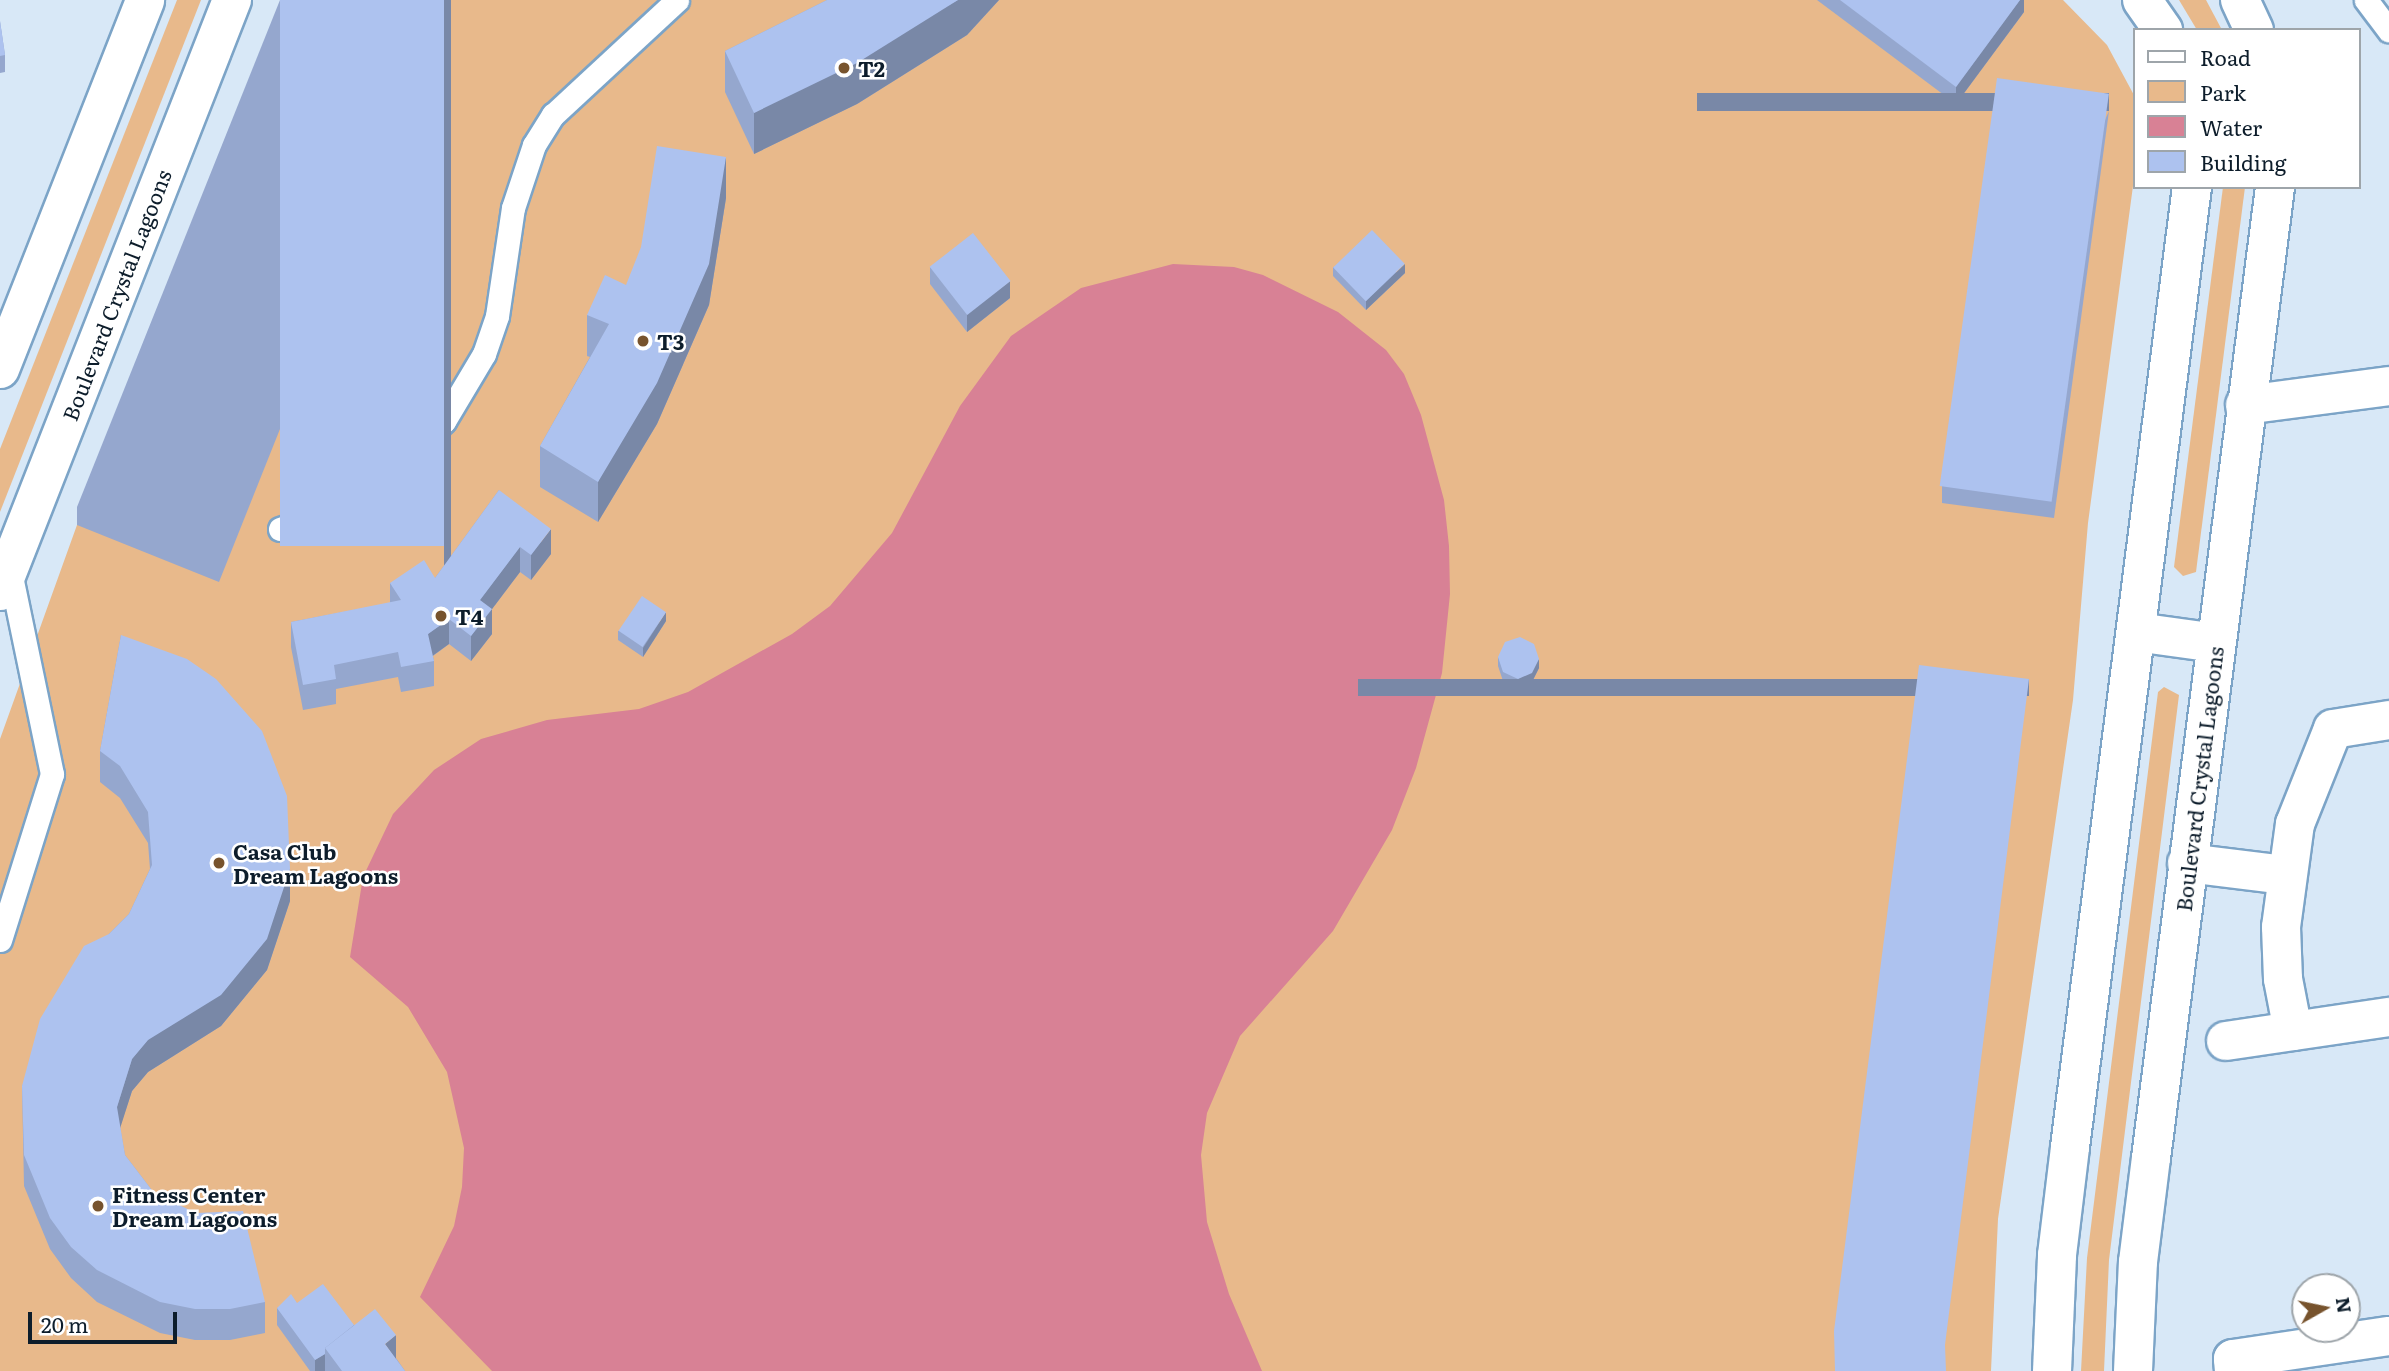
<!DOCTYPE html>
<html>
<head>
<meta charset="utf-8">
<style>
	body { margin:0 }
	#map { position:relative; width:2389px; height:1371px; overflow:hidden; background:#d8e8f7; font-family:Literata,serif }
	div>[style] { position:absolute }
	[style*='--x'] { left:calc(var(--x)*1px); top:calc(var(--y)*1px); width:calc(var(--w)*1px); rotate:calc(var(--a)*1deg) }
	.green>* { inset:0; background:#e8b98b }
	.water>* { inset:0; background:#d88195 }
	.roads { filter:drop-shadow(2px 0 #7ca4c7) drop-shadow(-2px 0 #7ca4c7) drop-shadow(0 2px #7ca4c7) drop-shadow(0 -2px #7ca4c7) }
	.lane>* { height:23px; margin:-11.5px; padding:0 11.5px; transform-origin:11.5px; border-radius:11.5px; background:#fff }
	.street>* { height:38px; margin:-19px; padding:0 19px; transform-origin:19px; border-radius:19px; background:#fff }
	.wall>* { inset:0; background:#95a7ce }
	.shaded-wall>* { inset:0; background:#7988a7; transform-origin:0 0 }
	.building>* { inset:0; background:#adc2ef; transform-origin:0 0 }
	.dots>* { width:19px; height:19px; translate:-50% -50%; box-sizing:border-box; border:4px solid #fff; border-radius:50% }
	span { translate:-50% -50%; white-space:nowrap; text-align:center; line-height:1.15; -webkit-text-stroke:5px #fff; paint-order:stroke }
	.poi-label { font-size:21px; color:#0d1d2b; font-weight:700 }
	.left { translate:0 -50%; text-align:left }
	.street-label { font-size:21px; color:#0d1d2b }
	.legend { position:absolute; left:2133px; top:28px; width:228px; height:161px; box-sizing:border-box; background:#fff; border:2px solid #9ea5aa; margin:0; padding:9px 12px; list-style:none; font-size:21px; color:#0d1d2b }
	.legend li { display:flex; align-items:center; gap:14px; height:35px }
	.legend b { width:35px; border:2px solid #9ea5aa }
	.north { position:absolute; left:2291px; top:1273px; width:70px; height:70px; box-sizing:border-box; background:#fff; border:2px solid #9ea5aa; border-radius:50%; rotate:81deg; font-size:19px; font-weight:700; line-height:28px; text-align:center; color:#0d1d2b }
	.north::after { content:''; display:block; margin:auto; width:24px; height:32px; background:#77532d; clip-path:polygon(50% 0,100% 100%,50% 72%,0 100%) }
	.scale { position:absolute; left:28px; top:1312px; width:149px; height:32px; box-sizing:border-box; border:4px solid #0d1d2b; border-top:0; padding-left:9px; font-size:21px; line-height:24px; white-space:nowrap; color:#0d1d2b; -webkit-text-stroke:5px #fff; paint-order:stroke }
</style>
</head>
<body>
<div id="map">
	<div class="green">
		<i style="clip-path:polygon(177px 0,201px 0,0 512px,0 449px)"></i>
		<i style="clip-path:polygon(287px 0,2063px 0,2107px 45px,2135px 97px,2135px 171px,2088px 523px,2073px 700px,1998px 1219px,1991px 1371px,0 1371px,0 739px,77px 525px)"></i>
		<i style="clip-path:polygon(2179px 0,2206px 0,2222px 30px,2197px 30px)"></i>
		<i style="clip-path:polygon(2223px 187px,2245px 187px,2196px 572px,2183px 576px,2174px 567px)"></i>
		<i style="clip-path:polygon(2164px 687px,2179px 695px,2109px 1260px,2104px 1371px,2081px 1371px,2087px 1258px,2158px 692px)"></i>
	</div>
	<div class="water">
		<i style="clip-path:polygon(1173px 264px,1234px 267px,1263px 275px,1338px 312px,1386px 350px,1404px 374px,1421px 415px,1444px 500px,1449px 546px,1450px 594px,1442px 673px,1416px 768px,1392px 830px,1333px 931px,1240px 1036px,1207px 1113px,1201px 1155px,1207px 1222px,1229px 1294px,1262px 1371px,492px 1371px,420px 1297px,454px 1226px,462px 1187px,464px 1148px,447px 1072px,408px 1007px,350px 957px,363px 877px,393px 814px,434px 770px,481px 739px,547px 720px,639px 709px,688px 692px,792px 634px,830px 606px,892px 533px,960px 406px,1011px 336px,1081px 288px)"></i>
	</div>
	<div class="roads">
		<div class="lane">
			<i style="--x:2366;--y:0;--w:38;--a:53"></i>
			<i style="--x:280;--y:529;--w:40;--a:-18.9"></i>
			<i style="--x:318;--y:516;--w:79;--a:-29.5"></i>
			<i style="--x:387;--y:477;--w:80;--a:-44.5"></i>
			<i style="--x:444;--y:421;--w:78;--a:-59.2"></i>
			<i style="--x:484;--y:354;--w:40;--a:-71.1"></i>
			<i style="--x:497;--y:316;--w:109;--a:-81.6"></i>
			<i style="--x:513;--y:208;--w:66;--a:-71.6"></i>
			<i style="--x:534;--y:145;--w:36;--a:-58"></i>
			<i style="--x:553;--y:115;--w:169;--a:-42.8"></i>
			<i style="--x:0;--y:940;--w:174;--a:-72.6"></i>
			<i style="--x:52;--y:774;--w:207;--a:-101.7"></i>
		</div>
		<div class="street">
			<i style="--x:2142;--y:0;--w:37;--a:55"></i>
			<i style="--x:2240;--y:0;--w:33;--a:65"></i>
			<i style="--x:0;--y:369;--w:396;--a:-68.5"></i>
			<i style="--x:2245;--y:405;--w:145;--a:-7.5"></i>
			<i style="--x:0;--y:591;--w:635;--a:-68.57"></i>
			<i style="--x:2136;--y:632;--w:81;--a:7.8"></i>
			<i style="--x:2187;--y:863;--w:99;--a:7"></i>
			<i style="--x:2293;--y:1031;--w:53;--a:-100.9"></i>
			<i style="--x:2283;--y:979;--w:52;--a:-92.2"></i>
			<i style="--x:2281;--y:927;--w:104;--a:-82.3"></i>
			<i style="--x:2295;--y:824;--w:102;--a:-68.2"></i>
			<i style="--x:2333;--y:729;--w:57;--a:-9.1"></i>
			<i style="--x:2226;--y:1041;--w:165;--a:-8.4"></i>
			<i style="--x:2052;--y:1371;--w:116;--a:-87.5"></i>
			<i style="--x:2057;--y:1255;--w:109;--a:-83.1"></i>
			<i style="--x:2070;--y:1147;--w:968;--a:-82.76"></i>
			<i style="--x:2133;--y:1371;--w:109;--a:-87.4"></i>
			<i style="--x:2138;--y:1262;--w:105;--a:-82.9"></i>
			<i style="--x:2151;--y:1158;--w:979;--a:-82.72"></i>
			<i style="--x:2234;--y:1371;--w:12;--a:-95"></i>
			<i style="--x:2233;--y:1359;--w:158;--a:-8.4"></i>
		</div>
	</div>
	<div class="wall">
		<i style="clip-path:polygon(280px 0,451px 0,219px 582px,77px 525px,77px 507px)"></i>
		<i style="clip-path:polygon(827px 0,999px 0,967px 35px,857px 104px,754px 154px,725px 92px,725px 51px)"></i>
		<i style="clip-path:polygon(1817px 0,2024px 0,2024px 12px,1956px 104px)"></i>
		<i style="clip-path:polygon(0 21px,5px 55px,5px 72px,0 73px)"></i>
		<i style="clip-path:polygon(2109px 111px,2054px 518px,1942px 503px,1942px 486px)"></i>
		<i style="clip-path:polygon(726px 198px,709px 305px,657px 424px,598px 522px,540px 487px,540px 446px,590px 357px,587px 356px,587px 315px,626px 285px)"></i>
		<i style="clip-path:polygon(930px 267px,1010px 298px,967px 332px,930px 284px)"></i>
		<i style="clip-path:polygon(1333px 267px,1405px 273px,1366px 310px,1333px 276px)"></i>
		<i style="clip-path:polygon(499px 490px,551px 554px,531px 580px,520px 572px,492px 609px,492px 634px,471px 661px,449px 644px,433px 656px,434px 661px,434px 686px,401px 692px,398px 677px,336px 689px,336px 704px,303px 710px,291px 647px,291px 622px,390px 603px,390px 583px,435px 578px)"></i>
		<i style="clip-path:polygon(666px 621px,643px 657px,618px 640px,618px 631px)"></i>
		<i style="clip-path:polygon(121px 635px,290px 901px,267px 970px,221px 1026px,148px 1072px,132px 1091px,120px 1127px,125px 1155px,154px 1193px,265px 1302px,265px 1333px,230px 1340px,195px 1340px,160px 1333px,97px 1302px,71px 1278px,50px 1249px,24px 1186px,22px 1086px,109px 934px,129px 914px,150px 869px,148px 843px,120px 798px,100px 782px,100px 751px)"></i>
		<i style="clip-path:polygon(1498px 657px,1539px 668px,1532px 682px,1518px 688px,1503px 681px,1498px 666px)"></i>
		<i style="clip-path:polygon(297px 1303px,354px 1325px,396px 1358px,405px 1371px,310px 1371px,277px 1325px,277px 1308px)"></i>
	</div>
	<div class="shaded-wall">
		<i style="left:444px;top:0;width:7px;height:608px"></i>
		<i style="clip-path:polygon(958px 0,999px 0,967px 35px,857px 104px,754px 154px,754px 113px)"></i>
		<i style="clip-path:polygon(2020px 0,2024px 0,2024px 12px,1956px 104px,1956px 87px)"></i>
		<i style="left:2109px;top:93px;width:18px;height:412px;rotate:90deg"></i>
		<i style="clip-path:polygon(726px 157px,726px 198px,709px 305px,657px 424px,598px 522px,598px 482px)"></i>
		<i style="clip-path:polygon(1405px 264px,1405px 273px,1366px 310px,1366px 301px)"></i>
		<i style="clip-path:polygon(1010px 281px,1010px 298px,967px 332px,967px 314px)"></i>
		<i style="clip-path:polygon(551px 529px,551px 554px,531px 580px,531px 555px)"></i>
		<i style="clip-path:polygon(520px 547px,520px 572px,480px 625px,480px 600px)"></i>
		<i style="clip-path:polygon(492px 609px,492px 634px,471px 661px,471px 636px)"></i>
		<i style="clip-path:polygon(666px 612px,666px 621px,643px 657px,643px 648px)"></i>
		<i style="clip-path:polygon(449px 619px,449px 644px,428px 659px,428px 634px)"></i>
		<i style="clip-path:polygon(1539px 659px,1539px 668px,1532px 682px,1518px 688px,1518px 679px)"></i>
		<i style="left:2029px;top:679px;width:17px;height:671px;rotate:90deg"></i>
		<i style="clip-path:polygon(290px 869px,290px 901px,267px 970px,221px 1026px,148px 1072px,132px 1091px,117px 1138px,117px 1107px,132px 1059px)"></i>
		<i style="clip-path:polygon(396px 1335px,396px 1360px,385px 1344px)"></i>
		<i style="clip-path:polygon(325px 1354px,325px 1371px,315px 1371px,315px 1360px)"></i>
	</div>
	<div class="building">
		<i style="left:280px;top:0;width:164px;height:546px"></i>
		<i style="clip-path:polygon(827px 0,958px 0,857px 63px,754px 113px,725px 51px)"></i>
		<i style="clip-path:polygon(1840px 0,2020px 0,1956px 87px)"></i>
		<i style="clip-path:polygon(0 21px,5px 55px,0 56px)"></i>
		<i style="left:1997px;top:78px;width:113px;height:412px;rotate:8deg"></i>
		<i style="clip-path:polygon(657px 146px,726px 157px,709px 264px,657px 383px,598px 482px,540px 446px,609px 324px,587px 315px,605px 275px,626px 285px,641px 247px)"></i>
		<i style="left:1372px;top:230px;width:47px;height:54px;rotate:46deg"></i>
		<i style="left:973px;top:233px;width:61px;height:55px;rotate:52deg"></i>
		<i style="clip-path:polygon(499px 490px,551px 529px,531px 555px,520px 547px,480px 600px,492px 609px,471px 636px,449px 619px,428px 634px,434px 661px,401px 667px,398px 652px,334px 665px,336px 679px,303px 685px,291px 622px,401px 600px,390px 583px,424px 560px,435px 578px)"></i>
		<i style="left:642px;top:596px;width:29px;height:42px;rotate:34deg"></i>
		<i style="clip-path:polygon(121px 635px,187px 659px,216px 679px,262px 731px,287px 796px,290px 869px,267px 939px,221px 995px,148px 1040px,132px 1059px,117px 1107px,125px 1155px,154px 1193px,196px 1213px,243px 1211px,265px 1302px,230px 1309px,195px 1309px,160px 1302px,97px 1270px,71px 1247px,50px 1218px,24px 1155px,22px 1086px,40px 1019px,84px 946px,109px 934px,129px 914px,152px 865px,148px 812px,120px 766px,100px 751px)"></i>
		<i style="clip-path:polygon(1520px 637px,1534px 644px,1539px 659px,1532px 673px,1518px 679px,1503px 672px,1498px 657px,1505px 642px)"></i>
		<i style="clip-path:polygon(1919px 665px,2029px 679px,1945px 1345px,1946px 1371px,1835px 1371px,1834px 1331px)"></i>
		<i style="clip-path:polygon(323px 1284px,354px 1325px,325px 1348px,325px 1354px,315px 1360px,277px 1308px,291px 1294px,297px 1303px)"></i>
		<i style="clip-path:polygon(375px 1309px,396px 1335px,385px 1344px,405px 1371px,342px 1371px,325px 1348px)"></i>
	</div>
	<div class="dots">
		<i style="left:844px;top:68px;background:#77532d"></i>
		<i style="left:643px;top:341px;background:#77532d"></i>
		<i style="left:441px;top:616px;background:#77532d"></i>
		<i style="left:219px;top:863px;background:#77532d"></i>
		<i style="left:98px;top:1206px;background:#77532d"></i>
	</div>
	<div class="poi-label">
		<span class="left" style="left:858px;top:68px">T2</span>
		<span class="left" style="left:657px;top:341px">T3</span>
		<span class="left" style="left:455px;top:616px">T4</span>
		<span class="left" style="left:233px;top:863px">Casa Club<br>Dream Lagoons</span>
		<span class="left" style="left:112px;top:1206px">Fitness Center<br>Dream Lagoons</span>
	</div>
	<div class="street-label">
		<span style="left:116px;top:295px;rotate:-69deg">Boulevard Crystal Lagoons</span>
		<span style="left:2199px;top:779px;rotate:-83deg">Boulevard Crystal Lagoons</span>
	</div>
	<ul class="legend">
	<li><b style="height:9px;background:#fff"></b>Road</li>
	<li><b style="height:19px;background:#e8b98b"></b>Park</li>
	<li><b style="height:19px;background:#d88195"></b>Water</li>
	<li><b style="height:19px;background:#adc2ef"></b>Building</li>
	</ul>
	<div class="north">N</div>
	<div class="scale">20 m</div>
</div>
</body>
</html>
